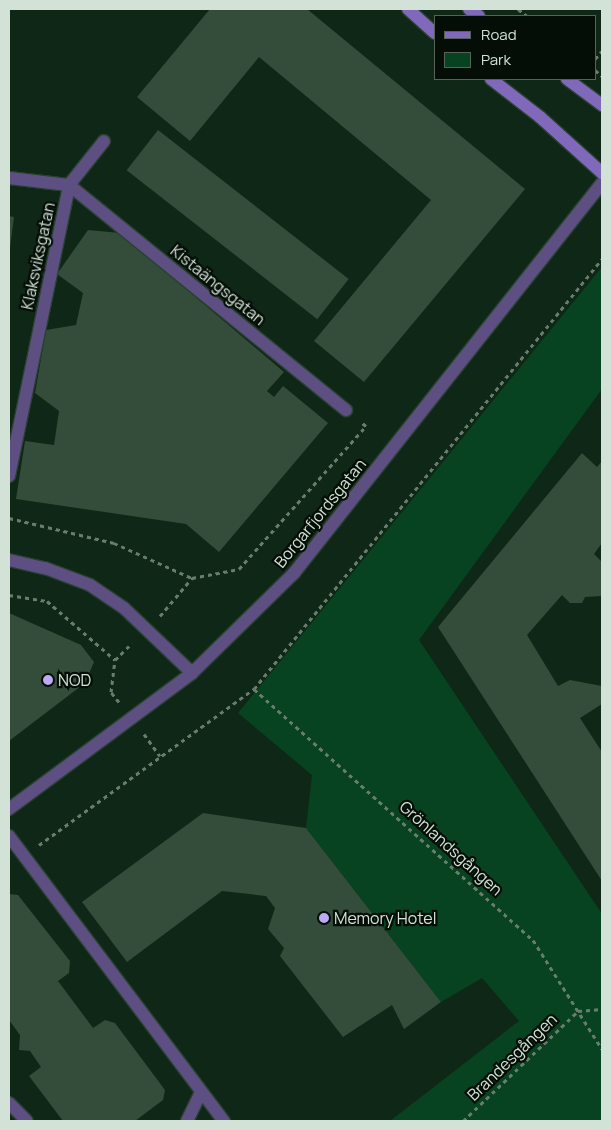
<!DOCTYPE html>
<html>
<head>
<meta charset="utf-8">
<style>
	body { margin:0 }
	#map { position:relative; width:611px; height:1130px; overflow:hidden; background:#0e2716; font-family:Manrope,sans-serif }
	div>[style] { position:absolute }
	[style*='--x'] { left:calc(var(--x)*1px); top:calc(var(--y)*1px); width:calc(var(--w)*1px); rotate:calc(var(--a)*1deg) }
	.green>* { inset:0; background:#084321 }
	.building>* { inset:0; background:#334d3a; transform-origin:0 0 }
	.path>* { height:3px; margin-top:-1.5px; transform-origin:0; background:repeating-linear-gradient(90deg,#687d6e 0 4px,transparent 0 8px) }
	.roads { filter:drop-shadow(1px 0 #2a4131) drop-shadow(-1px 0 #2a4131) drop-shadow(0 1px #2a4131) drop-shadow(0 -1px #2a4131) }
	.lane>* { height:12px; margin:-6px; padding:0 6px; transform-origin:6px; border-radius:6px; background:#5e4f83 }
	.street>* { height:12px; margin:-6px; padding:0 6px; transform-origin:6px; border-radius:6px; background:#5e4f83 }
	.secondary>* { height:12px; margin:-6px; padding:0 6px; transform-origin:6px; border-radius:6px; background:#8068bb }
	.dots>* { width:14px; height:14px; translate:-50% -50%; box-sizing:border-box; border:2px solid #040d06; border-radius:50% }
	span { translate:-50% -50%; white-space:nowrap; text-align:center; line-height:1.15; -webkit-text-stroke:4.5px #040d06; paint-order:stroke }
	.street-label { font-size:16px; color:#d3e2d6 }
	.poi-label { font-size:16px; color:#d3e2d6 }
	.left { translate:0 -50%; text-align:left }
	.frame { position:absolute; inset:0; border:10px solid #d3e2d6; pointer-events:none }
	.legend { position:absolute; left:434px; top:15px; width:162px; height:65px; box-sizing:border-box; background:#040d06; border:1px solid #576259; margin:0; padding:6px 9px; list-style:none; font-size:15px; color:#d3e2d6 }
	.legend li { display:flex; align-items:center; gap:10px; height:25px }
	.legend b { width:25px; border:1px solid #576259 }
</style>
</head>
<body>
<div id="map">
	<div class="green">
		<i style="clip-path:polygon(602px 267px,602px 389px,419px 640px,602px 914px,602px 1121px,390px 1121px,519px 1021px,482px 978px,441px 1002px,306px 828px,312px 775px,238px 713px)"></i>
	</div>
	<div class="building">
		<i style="clip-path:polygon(210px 9px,307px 9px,525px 189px,364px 382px,314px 341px,431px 200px,259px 57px,190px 141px,137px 97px)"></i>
		<i style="left:158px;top:130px;width:242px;height:51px;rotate:38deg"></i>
		<i style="clip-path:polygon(9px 216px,14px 217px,10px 248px,9px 248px)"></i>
		<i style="clip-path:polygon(88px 230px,120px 233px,284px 372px,267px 391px,274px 397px,283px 386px,328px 423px,219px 552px,186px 524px,16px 499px,25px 441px,54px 445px,59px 411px,35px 393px,46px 330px,76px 325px,83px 293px,57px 274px)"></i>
		<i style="clip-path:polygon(582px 453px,597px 467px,602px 461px,602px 543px,594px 554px,602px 562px,602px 596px,585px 597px,582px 603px,570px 603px,562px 595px,527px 635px,558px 686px,570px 680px,602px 686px,602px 704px,580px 718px,602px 752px,602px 881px,438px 627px)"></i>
		<i style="clip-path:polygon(9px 613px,81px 645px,94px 662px,85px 683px,9px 741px)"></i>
		<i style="clip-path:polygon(203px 813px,306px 828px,441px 1002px,404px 1029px,392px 1005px,343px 1037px,280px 956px,284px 948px,268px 929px,275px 908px,266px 896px,222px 891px,127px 962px,82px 902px)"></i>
		<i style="clip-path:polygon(9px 894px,18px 895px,70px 961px,69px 973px,58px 981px,93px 1028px,105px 1020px,115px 1023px,165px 1090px,163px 1100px,135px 1121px,63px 1121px,29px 1076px,41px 1067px,30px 1051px,19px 1050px,20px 1035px,9px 1020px)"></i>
	</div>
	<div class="path">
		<i style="--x:518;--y:9;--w:11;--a:38"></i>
		<i style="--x:595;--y:59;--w:11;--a:-49"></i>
		<i style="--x:595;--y:70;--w:9;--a:41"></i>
		<i style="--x:9;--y:518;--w:108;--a:13.4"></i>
		<i style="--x:114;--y:543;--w:85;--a:24.2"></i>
		<i style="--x:9;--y:595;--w:38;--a:9"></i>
		<i style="--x:47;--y:601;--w:90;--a:40.9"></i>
		<i style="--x:160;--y:616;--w:50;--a:-49.9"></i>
		<i style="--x:192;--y:578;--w:48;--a:-10.8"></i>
		<i style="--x:239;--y:569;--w:191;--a:-48.4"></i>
		<i style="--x:366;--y:426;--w:6;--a:-141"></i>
		<i style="--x:254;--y:689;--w:375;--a:42"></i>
		<i style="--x:533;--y:940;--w:129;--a:57.7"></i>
		<i style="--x:119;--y:702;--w:13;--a:-129"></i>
		<i style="--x:111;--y:692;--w:32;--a:-83"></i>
		<i style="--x:115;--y:660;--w:24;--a:-45"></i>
		<i style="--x:144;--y:734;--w:27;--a:54"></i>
		<i style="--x:39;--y:845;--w:266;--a:-36"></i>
		<i style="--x:254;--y:689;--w:553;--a:-51.02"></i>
		<i style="--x:463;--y:1121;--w:159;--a:-43.7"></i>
		<i style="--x:578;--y:1011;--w:24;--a:-5"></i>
	</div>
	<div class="roads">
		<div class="lane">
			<i style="--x:9;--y:836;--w:357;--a:53"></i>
			<i style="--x:9;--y:1103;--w:25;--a:45"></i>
			<i style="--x:187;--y:1121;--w:32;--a:-64"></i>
		</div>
		<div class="street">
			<i style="--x:9;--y:178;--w:60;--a:6.7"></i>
			<i style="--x:69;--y:185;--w:357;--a:39.1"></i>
			<i style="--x:9;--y:476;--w:297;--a:-78.3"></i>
			<i style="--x:69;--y:185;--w:56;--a:-51.5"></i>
			<i style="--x:9;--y:560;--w:37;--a:13"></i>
			<i style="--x:45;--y:568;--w:48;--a:20.7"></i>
			<i style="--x:90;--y:585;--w:41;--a:34.1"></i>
			<i style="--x:124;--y:608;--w:94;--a:43.7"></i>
			<i style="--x:9;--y:809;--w:228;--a:-36.6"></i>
			<i style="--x:192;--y:673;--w:143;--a:-44.4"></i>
			<i style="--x:294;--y:573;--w:497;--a:-51.7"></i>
		</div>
		<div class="secondary">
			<i style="--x:408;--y:9;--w:36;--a:42"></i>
			<i style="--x:469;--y:9;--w:12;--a:35"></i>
			<i style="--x:491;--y:79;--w:62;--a:37.8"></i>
			<i style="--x:540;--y:117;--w:84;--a:42.1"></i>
			<i style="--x:567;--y:79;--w:44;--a:36.6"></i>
		</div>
	</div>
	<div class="dots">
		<i style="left:48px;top:680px;background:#bda9f5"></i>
		<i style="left:324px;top:918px;background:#bda9f5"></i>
	</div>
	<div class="street-label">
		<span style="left:38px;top:256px;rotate:-78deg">Klaksviksgatan</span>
		<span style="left:218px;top:285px;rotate:39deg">Kistaängsgatan</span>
		<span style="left:320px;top:513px;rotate:-51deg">Borgarfjordsgatan</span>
		<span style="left:451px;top:848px;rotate:42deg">Grönlandsgången</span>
		<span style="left:512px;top:1057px;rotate:-44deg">Brandesgången</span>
	</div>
	<div class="poi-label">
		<span class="left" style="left:58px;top:680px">NOD</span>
		<span class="left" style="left:334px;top:918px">Memory Hotel</span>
	</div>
	<div class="frame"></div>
	<ul class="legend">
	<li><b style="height:6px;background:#8068bb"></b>Road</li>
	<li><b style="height:14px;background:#084321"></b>Park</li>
	</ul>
</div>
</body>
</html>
